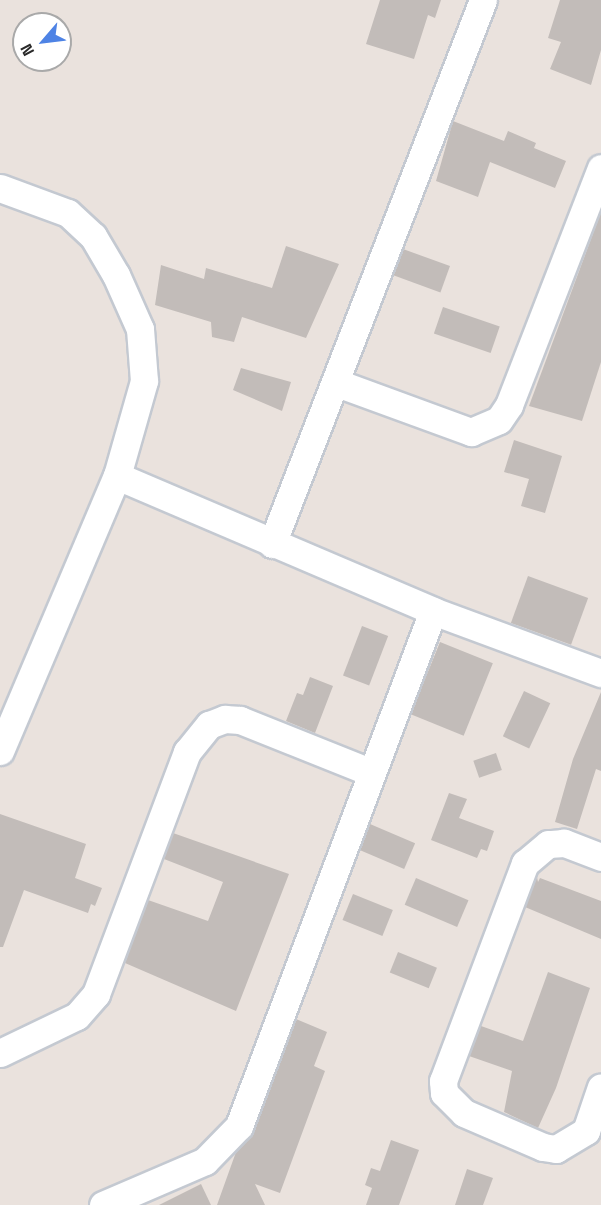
<!DOCTYPE html>
<html>
<head>
<meta charset="utf-8">
<style>
	body { margin:0 }
	#map { position:relative; width:601px; height:1205px; overflow:hidden; background:#eae2dd; font-family:"Space Grotesk",sans-serif }
	div>[style] { position:absolute }
	[style*='--x'] { left:calc(var(--x)*1px); top:calc(var(--y)*1px); width:calc(var(--w)*1px); rotate:calc(var(--a)*1deg) }
	.building>* { inset:0; background:#c2bcb9; transform-origin:0 0 }
	.roads { filter:drop-shadow(2px 0 #c4c9d1) drop-shadow(-2px 0 #c4c9d1) drop-shadow(0 2px #c4c9d1) drop-shadow(0 -2px #c4c9d1) }
	.minor>* { height:27px; margin:-13.5px; padding:0 13.5px; transform-origin:13.5px; border-radius:13.5px; background:#fff }
	span { translate:-50% -50%; white-space:nowrap; text-align:center; line-height:1.15; -webkit-text-stroke:6px #fff; paint-order:stroke }
	.north { position:absolute; left:12px; top:12px; width:60px; height:60px; box-sizing:border-box; background:#fff; border:2px solid #a9a9a9; border-radius:50%; rotate:242deg; font-size:16px; font-weight:700; line-height:24px; text-align:center; color:#292929 }
	.north::after { content:''; display:block; margin:auto; width:21px; height:27px; background:#4e83e5; clip-path:polygon(50% 0,100% 100%,50% 72%,0 100%) }
</style>
</head>
<body>
<div id="map">
	<div class="building">
		<i style="clip-path:polygon(380px 0,441px 0,435px 18px,428px 15px,414px 59px,366px 44px)"></i>
		<i style="clip-path:polygon(560px 0,601px 0,601px 50px,591px 85px,550px 69px,561px 42px,548px 38px)"></i>
		<i style="clip-path:polygon(453px 121px,504px 141px,508px 131px,536px 143px,534px 148px,566px 161px,555px 188px,490px 162px,478px 197px,436px 181px)"></i>
		<i style="clip-path:polygon(601px 212px,601px 362px,582px 421px,529px 406px)"></i>
		<i style="clip-path:polygon(286px 246px,339px 264px,306px 338px,242px 317px,234px 342px,212px 337px,211px 322px,155px 305px,161px 265px,204px 279px,206px 268px,272px 288px)"></i>
		<i style="left:403px;top:249px;width:50px;height:28px;rotate:20deg"></i>
		<i style="left:443px;top:307px;width:60px;height:28px;rotate:19deg"></i>
		<i style="clip-path:polygon(241px 368px,291px 382px,282px 411px,233px 390px)"></i>
		<i style="clip-path:polygon(514px 440px,562px 456px,545px 513px,521px 506px,529px 479px,504px 472px)"></i>
		<i style="left:528px;top:576px;width:64px;height:50px;rotate:20deg"></i>
		<i style="left:362px;top:626px;width:28px;height:53px;rotate:21deg"></i>
		<i style="left:440px;top:642px;width:57px;height:78px;rotate:22deg"></i>
		<i style="clip-path:polygon(310px 677px,333px 686px,315px 733px,286px 721px,297px 693px,303px 695px)"></i>
		<i style="left:524px;top:691px;width:29px;height:50px;rotate:25deg"></i>
		<i style="clip-path:polygon(601px 692px,601px 771px,596px 769px,577px 829px,555px 822px,573px 759px)"></i>
		<i style="left:496px;top:753px;width:18px;height:24px;rotate:71deg"></i>
		<i style="clip-path:polygon(449px 793px,467px 799px,459px 818px,494px 831px,487px 851px,481px 849px,477px 858px,431px 840px)"></i>
		<i style="clip-path:polygon(0 814px,86px 844px,75px 878px,102px 888px,95px 906px,91px 904px,88px 913px,24px 890px,3px 947px,0 947px)"></i>
		<i style="left:370px;top:824px;width:49px;height:28px;rotate:23deg"></i>
		<i style="clip-path:polygon(173px 833px,289px 874px,236px 1011px,125px 963px,148px 900px,208px 921px,223px 882px,164px 859px)"></i>
		<i style="clip-path:polygon(537px 877px,538px 882px,540px 878px,601px 901px,601px 939px,525px 907px)"></i>
		<i style="left:416px;top:878px;width:57px;height:29px;rotate:23deg"></i>
		<i style="left:353px;top:894px;width:43px;height:28px;rotate:22deg"></i>
		<i style="left:398px;top:952px;width:42px;height:22px;rotate:22deg"></i>
		<i style="clip-path:polygon(548px 972px,590px 988px,556px 1088px,538px 1128px,504px 1112px,512px 1071px,469px 1056px,481px 1026px,523px 1041px)"></i>
		<i style="clip-path:polygon(296px 1019px,327px 1032px,314px 1066px,325px 1071px,280px 1193px,255px 1184px,265px 1205px,217px 1205px,236px 1152px,254px 1132px)"></i>
		<i style="clip-path:polygon(391px 1140px,419px 1150px,399px 1205px,366px 1205px,372px 1188px,365px 1185px,371px 1168px,380px 1171px)"></i>
		<i style="clip-path:polygon(467px 1169px,493px 1178px,483px 1205px,455px 1205px)"></i>
		<i style="clip-path:polygon(201px 1184px,211px 1205px,159px 1205px)"></i>
	</div>
	<div class="roads">
		<div class="minor">
			<i style="--x:0;--y:188;--w:72;--a:20.2"></i>
			<i style="--x:68;--y:213;--w:34;--a:43"></i>
			<i style="--x:93;--y:236;--w:45;--a:59.5"></i>
			<i style="--x:116;--y:275;--w:59;--a:66"></i>
			<i style="--x:140;--y:329;--w:52;--a:85.6"></i>
			<i style="--x:144;--y:381;--w:99;--a:105.9"></i>
			<i style="--x:117;--y:476;--w:344;--a:23.1"></i>
			<i style="--x:433;--y:611;--w:179;--a:20.3"></i>
			<i style="--x:337;--y:383;--w:143;--a:20.1"></i>
			<i style="--x:471;--y:432;--w:30;--a:-23"></i>
			<i style="--x:499;--y:420;--w:18;--a:-56"></i>
			<i style="--x:509;--y:405;--w:254;--a:-68.8"></i>
			<i style="--x:272;--y:544;--w:583;--a:-68.8"></i>
			<i style="--x:0;--y:751;--w:299;--a:-67"></i>
			<i style="--x:601;--y:857;--w:40;--a:-159"></i>
			<i style="--x:564;--y:843;--w:16;--a:176"></i>
			<i style="--x:548;--y:844;--w:30;--a:140"></i>
			<i style="--x:525;--y:863;--w:233;--a:110.6"></i>
			<i style="--x:443;--y:1081;--w:12;--a:85"></i>
			<i style="--x:444;--y:1093;--w:28;--a:45"></i>
			<i style="--x:464;--y:1113;--w:86;--a:23.3"></i>
			<i style="--x:543;--y:1147;--w:13;--a:9"></i>
			<i style="--x:556;--y:1149;--w:35;--a:-31"></i>
			<i style="--x:586;--y:1131;--w:46;--a:-71.2"></i>
			<i style="--x:0;--y:1053;--w:85;--a:-25.7"></i>
			<i style="--x:77;--y:1016;--w:29;--a:-49"></i>
			<i style="--x:96;--y:994;--w:259;--a:-69.4"></i>
			<i style="--x:187;--y:752;--w:35;--a:-51"></i>
			<i style="--x:209;--y:725;--w:17;--a:-21"></i>
			<i style="--x:225;--y:719;--w:15;--a:4"></i>
			<i style="--x:240;--y:720;--w:140;--a:21.8"></i>
			<i style="--x:103;--y:1205;--w:111;--a:-23.3"></i>
			<i style="--x:205;--y:1161;--w:49;--a:-45.8"></i>
			<i style="--x:239;--y:1126;--w:550;--a:-69.36"></i>
		</div>
	</div>
	<div class="north">N</div>
</div>
</body>
</html>
